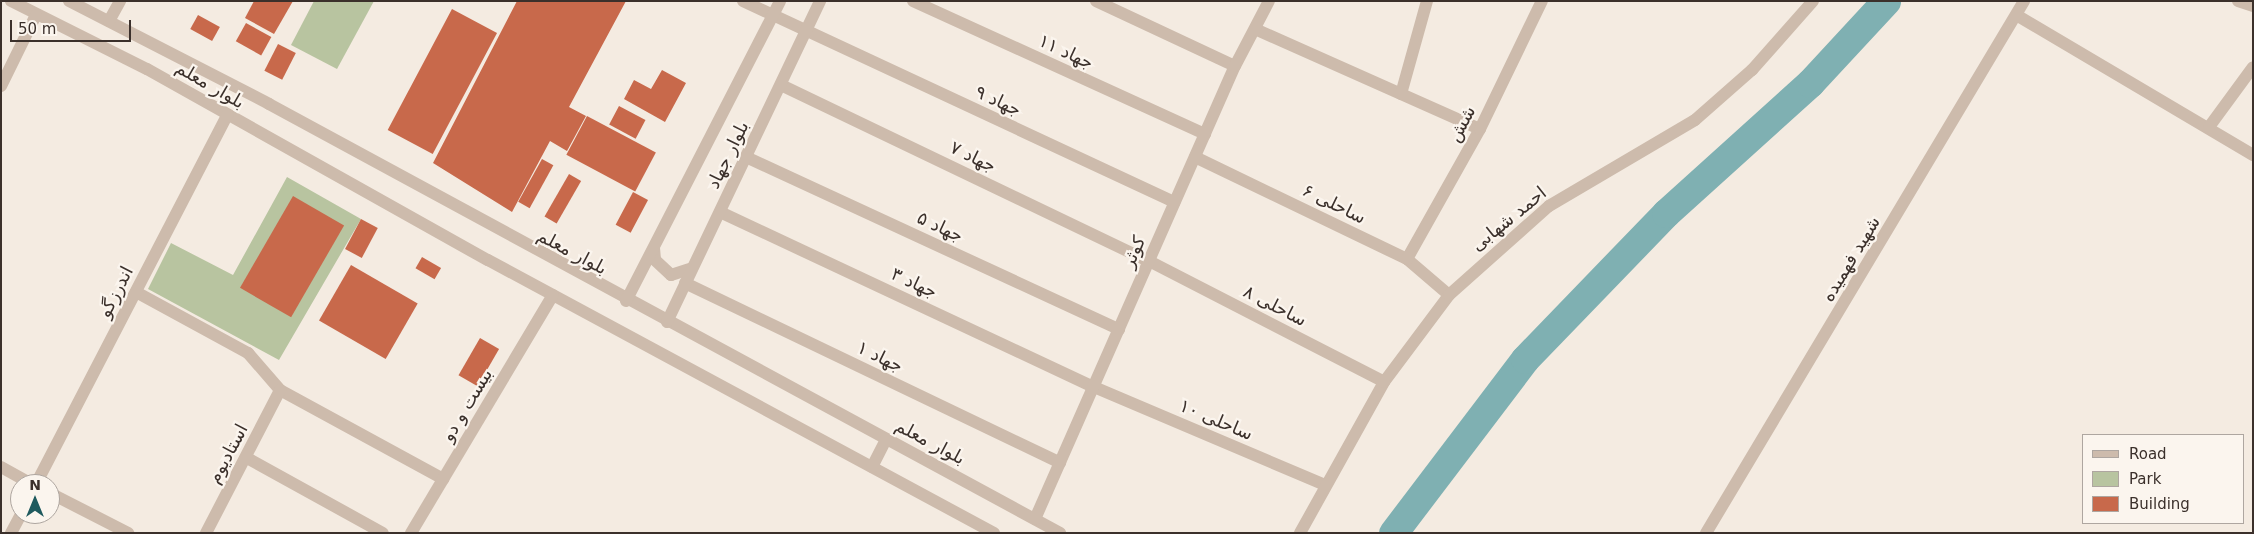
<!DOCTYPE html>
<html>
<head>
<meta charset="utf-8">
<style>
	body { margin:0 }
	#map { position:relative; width:2254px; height:534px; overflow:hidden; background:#f4ebe1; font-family:"DejaVu Sans",Cairo,sans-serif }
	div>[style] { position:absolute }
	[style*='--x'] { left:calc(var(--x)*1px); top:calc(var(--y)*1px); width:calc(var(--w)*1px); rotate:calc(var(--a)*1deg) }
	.green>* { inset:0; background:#b8c4a0 }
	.river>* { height:29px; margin:-14.5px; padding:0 14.5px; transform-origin:14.5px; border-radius:14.5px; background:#7fb0b2 }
	.building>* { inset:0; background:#c8694b; transform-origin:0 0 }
	.minor>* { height:12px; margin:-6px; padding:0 6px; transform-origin:6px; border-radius:6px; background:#cdbbac }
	span { translate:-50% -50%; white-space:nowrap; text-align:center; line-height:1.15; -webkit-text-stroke:4.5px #fbf5ee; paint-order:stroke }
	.street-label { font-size:18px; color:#3b302b }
	.frame { position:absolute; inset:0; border:2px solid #3b302b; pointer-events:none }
	.legend { position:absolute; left:2082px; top:434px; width:162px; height:90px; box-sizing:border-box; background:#fbf5ee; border:1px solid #aea6a0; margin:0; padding:6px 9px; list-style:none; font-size:15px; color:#3b302b }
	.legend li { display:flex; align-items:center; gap:10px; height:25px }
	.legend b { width:25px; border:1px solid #aea6a0 }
	.north { position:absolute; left:10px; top:474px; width:50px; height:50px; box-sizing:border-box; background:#fbf5ee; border:1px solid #aea6a0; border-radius:50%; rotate:0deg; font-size:14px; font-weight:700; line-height:20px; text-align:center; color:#3b302b }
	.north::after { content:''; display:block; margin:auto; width:18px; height:22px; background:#1f5a5e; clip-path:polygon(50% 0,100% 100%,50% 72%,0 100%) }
	.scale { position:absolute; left:10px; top:20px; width:121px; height:22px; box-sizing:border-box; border:2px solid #3b302b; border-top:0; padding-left:6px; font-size:15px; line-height:18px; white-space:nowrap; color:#3b302b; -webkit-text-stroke:4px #fbf5ee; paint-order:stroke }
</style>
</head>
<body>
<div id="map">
	<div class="green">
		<i style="clip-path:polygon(314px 1px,374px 1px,337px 69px,291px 45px)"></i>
		<i style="clip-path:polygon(287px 177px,361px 219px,279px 360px,148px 289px,171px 243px,233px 275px)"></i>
	</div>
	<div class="river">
		<i style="--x:1393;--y:533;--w:218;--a:-52.8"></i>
		<i style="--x:1525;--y:359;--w:203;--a:-46"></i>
		<i style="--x:1666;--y:213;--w:194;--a:-42.1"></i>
		<i style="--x:1810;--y:83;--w:112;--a:-47.2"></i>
	</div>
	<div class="building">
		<i style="clip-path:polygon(254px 1px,293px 1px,274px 34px,245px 18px)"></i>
		<i style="clip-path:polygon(517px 1px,626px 1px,569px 107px,586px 116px,567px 151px,550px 141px,512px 212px,433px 163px)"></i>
		<i style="left:452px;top:9px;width:51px;height:137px;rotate:28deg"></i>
		<i style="left:198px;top:15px;width:25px;height:16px;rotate:29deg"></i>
		<i style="left:246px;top:23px;width:29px;height:21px;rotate:29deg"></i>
		<i style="left:278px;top:44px;width:20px;height:30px;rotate:27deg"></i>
		<i style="clip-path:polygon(662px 70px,686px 83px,665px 122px,624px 99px,634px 80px,651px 89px)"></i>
		<i style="left:619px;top:106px;width:30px;height:21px;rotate:28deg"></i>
		<i style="left:587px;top:116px;width:78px;height:44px;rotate:28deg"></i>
		<i style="left:542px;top:159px;width:13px;height:49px;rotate:29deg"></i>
		<i style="left:569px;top:174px;width:14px;height:49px;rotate:30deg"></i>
		<i style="left:633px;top:192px;width:17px;height:37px;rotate:28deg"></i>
		<i style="left:293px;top:196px;width:59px;height:106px;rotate:30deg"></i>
		<i style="left:361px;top:219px;width:19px;height:34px;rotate:28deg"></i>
		<i style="left:422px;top:257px;width:22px;height:13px;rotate:30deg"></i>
		<i style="left:351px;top:265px;width:77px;height:64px;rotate:30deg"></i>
		<i style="left:480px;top:338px;width:22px;height:43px;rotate:30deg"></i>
	</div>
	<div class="minor">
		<i style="--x:11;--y:1;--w:152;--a:26.6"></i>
		<i style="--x:147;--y:69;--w:391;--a:29.3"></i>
		<i style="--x:488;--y:260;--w:575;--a:28.35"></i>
		<i style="--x:69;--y:1;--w:225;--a:27.2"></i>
		<i style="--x:269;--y:104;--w:900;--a:28.47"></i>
		<i style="--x:743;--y:1;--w:476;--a:25"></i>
		<i style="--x:913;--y:1;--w:321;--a:24.5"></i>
		<i style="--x:1096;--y:1;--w:153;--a:25.1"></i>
		<i style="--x:2238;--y:1;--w:16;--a:18"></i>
		<i style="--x:2018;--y:16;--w:273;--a:30.6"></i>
		<i style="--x:109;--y:21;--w:23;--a:-61"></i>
		<i style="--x:1255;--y:29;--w:246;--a:24"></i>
		<i style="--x:781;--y:85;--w:408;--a:25.6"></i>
		<i style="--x:1149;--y:261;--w:264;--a:27.2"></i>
		<i style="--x:1;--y:86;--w:79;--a:-63.8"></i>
		<i style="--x:1401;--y:94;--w:97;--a:-74.4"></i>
		<i style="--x:2209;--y:127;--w:74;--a:-53.7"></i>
		<i style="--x:746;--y:157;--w:411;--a:24.8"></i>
		<i style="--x:1195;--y:157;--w:235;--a:25.7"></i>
		<i style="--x:1407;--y:259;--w:55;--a:40.6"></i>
		<i style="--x:720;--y:212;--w:413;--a:25.1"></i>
		<i style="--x:1094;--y:387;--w:251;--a:23"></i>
		<i style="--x:654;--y:248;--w:12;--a:85"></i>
		<i style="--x:655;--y:260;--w:22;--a:43"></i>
		<i style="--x:671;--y:275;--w:22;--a:-18"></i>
		<i style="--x:1407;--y:259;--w:149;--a:-60.7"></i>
		<i style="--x:1480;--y:129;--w:142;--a:-64.2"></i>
		<i style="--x:685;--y:283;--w:416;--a:25.6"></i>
		<i style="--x:136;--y:292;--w:128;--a:28.6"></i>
		<i style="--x:248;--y:353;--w:49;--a:49.1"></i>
		<i style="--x:280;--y:390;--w:186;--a:28.6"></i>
		<i style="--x:626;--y:301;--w:337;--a:-62.8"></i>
		<i style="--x:667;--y:322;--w:356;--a:-64.5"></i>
		<i style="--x:247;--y:458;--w:155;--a:28.9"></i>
		<i style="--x:1;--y:467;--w:35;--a:29"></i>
		<i style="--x:872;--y:467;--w:31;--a:-63"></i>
		<i style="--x:36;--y:484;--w:416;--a:-62.6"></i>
		<i style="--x:50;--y:493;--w:88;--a:27.1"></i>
		<i style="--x:1035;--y:519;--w:495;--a:-66.2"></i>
		<i style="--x:1235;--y:66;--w:73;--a:-62.4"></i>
		<i style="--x:11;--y:533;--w:21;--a:-62"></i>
		<i style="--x:206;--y:533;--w:161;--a:-62.6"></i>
		<i style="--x:411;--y:533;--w:277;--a:-59.2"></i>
		<i style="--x:1300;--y:533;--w:173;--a:-60.9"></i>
		<i style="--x:1384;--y:382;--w:109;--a:-53.2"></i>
		<i style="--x:1449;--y:295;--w:134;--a:-41.7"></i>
		<i style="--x:1549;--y:206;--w:169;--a:-30.5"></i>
		<i style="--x:1695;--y:120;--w:76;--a:-41.3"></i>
		<i style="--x:1752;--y:70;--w:92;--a:-48.5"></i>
		<i style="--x:1706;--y:533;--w:620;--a:-59.13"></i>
	</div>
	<div class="street-label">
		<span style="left:1066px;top:52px;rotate:25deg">جهاد ۱۱</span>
		<span style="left:210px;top:85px;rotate:30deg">بلوار معلم</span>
		<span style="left:998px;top:101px;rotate:25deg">جهاد ۹</span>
		<span style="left:1462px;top:124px;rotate:-62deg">شش</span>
		<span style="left:728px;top:155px;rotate:-64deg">بلوار جهاد</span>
		<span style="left:973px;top:157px;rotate:26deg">جهاد ۷</span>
		<span style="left:1334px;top:204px;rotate:26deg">ساحلی ۶</span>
		<span style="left:1509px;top:219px;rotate:-39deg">احمد شهابی</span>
		<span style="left:940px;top:227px;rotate:25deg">جهاد ۵</span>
		<span style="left:572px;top:252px;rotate:28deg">بلوار معلم</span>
		<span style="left:1134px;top:252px;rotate:-66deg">کوثر</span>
		<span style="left:1851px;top:259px;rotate:-59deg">شهید فهمیده</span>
		<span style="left:914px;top:283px;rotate:25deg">جهاد ۳</span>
		<span style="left:116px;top:292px;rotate:-63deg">اندرزگو</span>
		<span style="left:1275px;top:306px;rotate:27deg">ساحلی ۸</span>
		<span style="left:880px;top:357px;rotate:26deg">جهاد ۱</span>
		<span style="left:467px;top:405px;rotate:-59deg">بیست و دو</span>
		<span style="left:1216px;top:420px;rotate:23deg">ساحلی ۱۰</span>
		<span style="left:930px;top:442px;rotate:28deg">بلوار معلم</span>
		<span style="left:228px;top:454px;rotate:-62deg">استادیوم</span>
	</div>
	<div class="frame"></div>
	<ul class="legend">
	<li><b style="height:6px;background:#cdbbac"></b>Road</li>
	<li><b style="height:14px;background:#b8c4a0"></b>Park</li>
	<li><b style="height:14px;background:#c8694b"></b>Building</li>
	</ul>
	<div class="north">N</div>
	<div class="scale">50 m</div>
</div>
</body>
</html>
